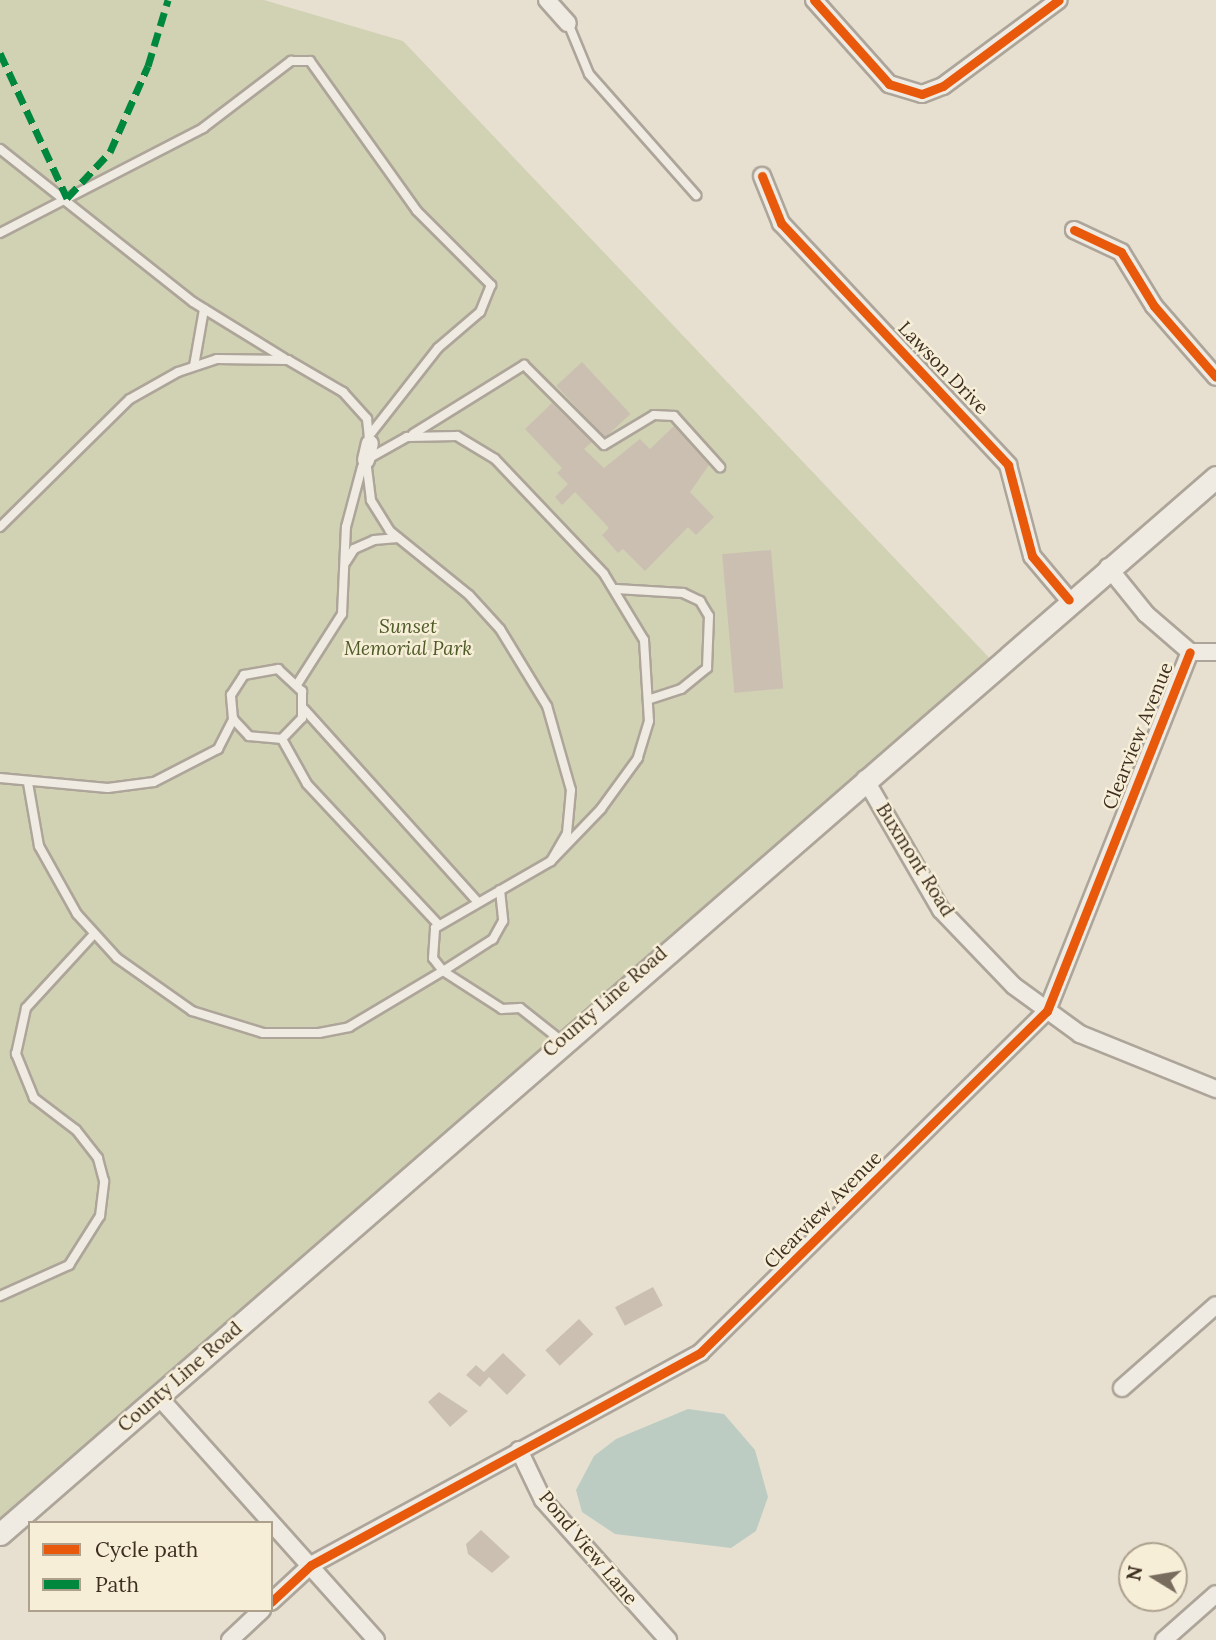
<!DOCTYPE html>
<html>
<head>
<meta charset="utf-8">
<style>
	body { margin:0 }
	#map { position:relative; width:1216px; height:1640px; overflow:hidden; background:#e7e0d1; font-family:Lora,serif }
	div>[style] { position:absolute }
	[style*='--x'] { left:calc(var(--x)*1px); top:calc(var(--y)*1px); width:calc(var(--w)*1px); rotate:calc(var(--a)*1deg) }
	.cemetery>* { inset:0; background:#d1d1b3 }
	.water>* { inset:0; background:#bcccc2 }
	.building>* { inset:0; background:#cbbfb2; transform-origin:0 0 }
	.roads { filter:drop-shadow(2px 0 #ada599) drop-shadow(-2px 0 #ada599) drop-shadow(0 2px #ada599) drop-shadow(0 -2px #ada599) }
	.service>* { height:8px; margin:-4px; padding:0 4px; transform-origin:4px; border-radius:4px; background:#efebe3 }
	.minor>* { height:16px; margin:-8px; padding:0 8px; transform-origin:8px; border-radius:8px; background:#efebe3 }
	.secondary>* { height:21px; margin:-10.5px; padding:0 10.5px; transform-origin:10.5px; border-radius:10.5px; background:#efebe3 }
	.quiet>* { height:7px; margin-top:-3.5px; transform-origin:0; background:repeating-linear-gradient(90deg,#00873e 0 14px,transparent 0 21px) }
	.cycleway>* { height:9px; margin:-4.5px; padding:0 4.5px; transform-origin:4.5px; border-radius:4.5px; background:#e8590c }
	span { translate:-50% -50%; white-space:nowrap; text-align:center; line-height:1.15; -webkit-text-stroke:5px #f7eed8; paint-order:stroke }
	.street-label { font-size:19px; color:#3d2e20 }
	.park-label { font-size:19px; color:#4d5a26; font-style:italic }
	.legend { position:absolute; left:28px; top:1521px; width:245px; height:91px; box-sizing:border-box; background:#f7eed8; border:2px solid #ada18e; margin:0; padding:9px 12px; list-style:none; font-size:21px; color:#3d2e20 }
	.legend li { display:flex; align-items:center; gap:14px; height:35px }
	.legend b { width:35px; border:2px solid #ada18e }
	.north { position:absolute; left:1118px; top:1542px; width:70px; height:70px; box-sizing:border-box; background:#f7eed8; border:2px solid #ada18e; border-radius:50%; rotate:281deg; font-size:19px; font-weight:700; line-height:28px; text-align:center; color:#3d2e20 }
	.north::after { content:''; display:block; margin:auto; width:24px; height:32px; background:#786c5e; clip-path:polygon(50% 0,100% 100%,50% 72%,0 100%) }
</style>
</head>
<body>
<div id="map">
	<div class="cemetery">
		<i style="clip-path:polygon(0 0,264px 0,403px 41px,997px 666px,0 1535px)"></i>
	</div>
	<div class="water">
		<i style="clip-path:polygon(688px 1409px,724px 1414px,755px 1450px,768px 1497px,756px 1531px,731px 1548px,615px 1534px,582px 1512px,576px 1490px,594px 1456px,616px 1439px)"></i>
	</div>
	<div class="building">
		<i style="left:582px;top:362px;width:71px;height:35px;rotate:47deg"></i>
		<i style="clip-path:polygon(552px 403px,592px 442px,584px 449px,604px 468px,640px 439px,650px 449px,674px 426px,709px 465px,690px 492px,714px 517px,696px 535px,688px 527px,645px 571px,623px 549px,618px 553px,602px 535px,609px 528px,575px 492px,562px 505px,555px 497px,568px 484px,557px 473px,562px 468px,525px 429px)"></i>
		<i style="left:771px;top:550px;width:139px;height:49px;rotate:85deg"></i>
		<i style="left:653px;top:1287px;width:21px;height:43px;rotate:62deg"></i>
		<i style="left:579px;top:1319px;width:21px;height:46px;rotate:47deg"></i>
		<i style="clip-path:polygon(503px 1353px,526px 1375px,507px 1395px,489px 1377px,480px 1387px,466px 1375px,476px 1365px,484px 1372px)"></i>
		<i style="clip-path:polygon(439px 1392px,468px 1411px,450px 1427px,428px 1402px)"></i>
		<i style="clip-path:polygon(481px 1530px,510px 1557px,492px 1573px,468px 1554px,466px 1544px)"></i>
	</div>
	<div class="roads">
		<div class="service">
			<i style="--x:568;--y:23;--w:55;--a:67.6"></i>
			<i style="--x:589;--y:74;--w:162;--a:48.5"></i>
			<i style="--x:0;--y:149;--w:246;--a:38.4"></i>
			<i style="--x:193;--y:302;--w:107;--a:31.6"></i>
			<i style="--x:0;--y:233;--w:229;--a:-27.3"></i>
			<i style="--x:203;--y:128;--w:111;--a:-37.3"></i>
			<i style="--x:291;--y:61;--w:19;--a:0"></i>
			<i style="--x:310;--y:61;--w:184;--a:54.5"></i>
			<i style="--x:417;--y:211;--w:105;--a:45"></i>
			<i style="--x:491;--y:285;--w:29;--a:112"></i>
			<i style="--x:480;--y:312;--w:55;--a:139.4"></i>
			<i style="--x:438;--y:348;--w:112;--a:128.1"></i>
			<i style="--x:194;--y:366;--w:58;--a:-80"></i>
			<i style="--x:413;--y:434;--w:131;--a:-31.9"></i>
			<i style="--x:524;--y:365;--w:113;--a:45"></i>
			<i style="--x:604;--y:445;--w:58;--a:-31"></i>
			<i style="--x:654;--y:415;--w:20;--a:3"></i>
			<i style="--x:674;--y:416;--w:69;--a:48"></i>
			<i style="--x:0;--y:527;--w:182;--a:-44.6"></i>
			<i style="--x:130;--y:399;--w:55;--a:-29.4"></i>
			<i style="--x:178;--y:372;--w:41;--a:-18.4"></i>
			<i style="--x:217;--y:359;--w:71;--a:0.8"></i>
			<i style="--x:288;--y:360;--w:64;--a:30.2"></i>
			<i style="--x:343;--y:392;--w:36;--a:48"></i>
			<i style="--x:367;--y:419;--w:19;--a:84"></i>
			<i style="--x:346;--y:562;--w:15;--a:-58"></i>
			<i style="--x:354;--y:549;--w:22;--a:-24"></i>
			<i style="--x:374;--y:540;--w:24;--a:-5"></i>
			<i style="--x:616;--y:589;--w:67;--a:3.4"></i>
			<i style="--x:683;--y:593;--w:19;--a:25"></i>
			<i style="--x:700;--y:601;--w:17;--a:59"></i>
			<i style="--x:709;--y:616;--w:52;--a:92.2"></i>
			<i style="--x:707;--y:668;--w:33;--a:141"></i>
			<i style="--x:681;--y:689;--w:33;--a:162"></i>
			<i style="--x:298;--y:683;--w:82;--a:-57.5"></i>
			<i style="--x:342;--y:614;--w:87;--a:-87.4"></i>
			<i style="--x:346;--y:527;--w:62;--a:-75.1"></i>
			<i style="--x:304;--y:709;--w:258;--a:48"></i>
			<i style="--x:282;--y:739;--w:51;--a:60.9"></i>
			<i style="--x:307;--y:784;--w:193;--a:46.9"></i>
			<i style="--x:0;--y:778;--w:108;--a:5.3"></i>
			<i style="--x:108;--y:788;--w:46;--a:-7.4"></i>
			<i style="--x:154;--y:782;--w:72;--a:-27.3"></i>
			<i style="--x:218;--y:749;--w:34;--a:-63"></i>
			<i style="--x:233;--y:719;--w:24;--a:-95"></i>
			<i style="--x:231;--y:695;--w:24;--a:-57"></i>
			<i style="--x:244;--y:675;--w:35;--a:-10"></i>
			<i style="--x:278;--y:669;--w:33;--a:43"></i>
			<i style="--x:302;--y:691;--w:27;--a:90"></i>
			<i style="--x:302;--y:718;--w:29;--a:134"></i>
			<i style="--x:282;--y:739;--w:33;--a:-175"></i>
			<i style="--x:249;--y:736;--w:23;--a:-133"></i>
			<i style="--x:28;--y:783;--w:64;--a:80.1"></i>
			<i style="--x:39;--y:846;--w:78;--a:60.8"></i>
			<i style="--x:77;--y:914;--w:59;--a:47.7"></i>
			<i style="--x:117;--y:958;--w:92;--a:35.2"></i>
			<i style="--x:192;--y:1011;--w:74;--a:17.2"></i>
			<i style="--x:263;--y:1033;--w:56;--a:0"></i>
			<i style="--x:319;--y:1033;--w:31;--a:-11"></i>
			<i style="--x:349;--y:1027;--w:109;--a:-30.8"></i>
			<i style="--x:443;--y:971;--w:70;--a:32.8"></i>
			<i style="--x:502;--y:1009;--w:18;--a:-3"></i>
			<i style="--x:520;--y:1008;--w:53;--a:38.2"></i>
			<i style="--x:500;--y:890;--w:31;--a:84"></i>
			<i style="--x:503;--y:921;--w:21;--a:119"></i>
			<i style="--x:493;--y:939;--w:59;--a:147.4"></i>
			<i style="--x:443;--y:971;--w:16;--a:-128"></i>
			<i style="--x:433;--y:958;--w:30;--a:-86"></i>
			<i style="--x:435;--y:928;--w:134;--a:-30"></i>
			<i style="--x:551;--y:861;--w:32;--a:-60"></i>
			<i style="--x:567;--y:833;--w:43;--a:-84.7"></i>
			<i style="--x:571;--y:790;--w:87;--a:-105.9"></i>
			<i style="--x:547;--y:706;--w:90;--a:-121.4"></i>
			<i style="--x:500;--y:629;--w:46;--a:-132.4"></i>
			<i style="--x:469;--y:595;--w:102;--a:-141"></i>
			<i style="--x:390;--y:531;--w:36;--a:-122"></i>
			<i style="--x:371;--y:500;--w:40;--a:-97.1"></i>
			<i style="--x:366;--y:460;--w:47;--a:-29.3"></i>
			<i style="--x:407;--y:437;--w:50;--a:-1.1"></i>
			<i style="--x:457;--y:436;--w:44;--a:31.2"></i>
			<i style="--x:495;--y:459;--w:158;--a:46.5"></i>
			<i style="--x:604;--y:574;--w:77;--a:58.8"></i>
			<i style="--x:644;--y:640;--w:81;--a:86.5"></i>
			<i style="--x:649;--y:721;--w:39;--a:107"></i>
			<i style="--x:638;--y:758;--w:63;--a:126"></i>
			<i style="--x:601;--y:809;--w:72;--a:133.9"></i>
			<i style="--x:0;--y:1296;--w:76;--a:-24.2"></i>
			<i style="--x:69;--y:1265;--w:58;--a:-57.7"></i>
			<i style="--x:100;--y:1216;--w:35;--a:-83"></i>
			<i style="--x:104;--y:1181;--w:24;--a:-105"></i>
			<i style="--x:98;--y:1158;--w:36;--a:-128"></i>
			<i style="--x:76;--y:1130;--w:53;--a:-142.7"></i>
			<i style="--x:34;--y:1098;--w:48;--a:-112.2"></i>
			<i style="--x:16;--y:1054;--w:47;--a:-77.7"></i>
			<i style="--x:26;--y:1008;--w:100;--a:-47.4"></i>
		</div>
		<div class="minor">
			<i style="--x:547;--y:0;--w:31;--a:48"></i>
			<i style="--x:814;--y:0;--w:113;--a:48.2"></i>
			<i style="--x:889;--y:84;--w:34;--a:17"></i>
			<i style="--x:922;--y:94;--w:22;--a:-21"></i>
			<i style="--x:943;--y:86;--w:144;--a:-36.6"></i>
			<i style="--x:762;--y:176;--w:51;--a:68"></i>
			<i style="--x:781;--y:223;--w:332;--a:46.8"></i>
			<i style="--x:1008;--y:465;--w:94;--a:75.2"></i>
			<i style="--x:1032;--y:556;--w:57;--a:49.9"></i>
			<i style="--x:1074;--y:230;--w:52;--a:25.1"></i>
			<i style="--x:1121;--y:252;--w:63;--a:58.6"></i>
			<i style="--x:1154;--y:306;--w:94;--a:48.9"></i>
			<i style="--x:366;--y:460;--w:17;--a:-77"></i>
			<i style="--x:1108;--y:567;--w:60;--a:51"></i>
			<i style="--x:1146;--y:614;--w:58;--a:40.8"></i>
			<i style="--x:1190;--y:652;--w:26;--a:0"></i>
			<i style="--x:865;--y:779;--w:151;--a:59.9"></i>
			<i style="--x:941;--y:910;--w:105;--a:46.2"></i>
			<i style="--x:1014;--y:986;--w:82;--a:36"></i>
			<i style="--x:1080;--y:1034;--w:147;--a:22"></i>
			<i style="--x:1122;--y:1388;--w:125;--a:-41.4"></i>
			<i style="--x:158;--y:1396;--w:327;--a:48.2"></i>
			<i style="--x:519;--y:1450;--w:55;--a:64.4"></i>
			<i style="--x:543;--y:1500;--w:188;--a:48.2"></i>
			<i style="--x:271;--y:1602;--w:54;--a:-42.8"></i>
			<i style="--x:311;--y:1565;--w:444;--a:-28.6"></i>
			<i style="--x:701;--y:1352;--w:486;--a:-44.6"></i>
			<i style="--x:1047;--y:1011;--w:386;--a:-68.3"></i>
			<i style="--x:230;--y:1640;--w:44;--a:-43.2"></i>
			<i style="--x:1164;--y:1640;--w:69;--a:-41.5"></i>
		</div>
		<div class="secondary">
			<i style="--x:0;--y:1534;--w:1611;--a:-41"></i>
		</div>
	</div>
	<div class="quiet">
		<i style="--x:0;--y:53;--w:160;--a:65.2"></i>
		<i style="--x:67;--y:198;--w:63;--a:-46.9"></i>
		<i style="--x:110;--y:152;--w:94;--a:-66.2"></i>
		<i style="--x:148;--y:66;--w:69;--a:-73.1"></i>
	</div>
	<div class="cycleway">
		<i style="--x:814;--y:0;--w:113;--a:48.2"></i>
		<i style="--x:889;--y:84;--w:34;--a:17"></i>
		<i style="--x:922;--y:94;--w:22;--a:-21"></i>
		<i style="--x:943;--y:86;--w:144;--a:-36.6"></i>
		<i style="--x:762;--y:176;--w:51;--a:68"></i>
		<i style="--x:781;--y:223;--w:332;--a:46.8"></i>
		<i style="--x:1008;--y:465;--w:94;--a:75.2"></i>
		<i style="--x:1032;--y:556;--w:57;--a:49.9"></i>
		<i style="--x:1074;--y:230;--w:52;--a:25.1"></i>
		<i style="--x:1121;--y:252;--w:63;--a:58.6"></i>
		<i style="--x:1154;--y:306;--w:94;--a:48.9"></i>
		<i style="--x:271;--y:1602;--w:54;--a:-42.8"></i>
		<i style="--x:311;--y:1565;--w:444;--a:-28.6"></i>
		<i style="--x:701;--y:1352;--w:486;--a:-44.6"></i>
		<i style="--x:1047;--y:1011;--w:386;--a:-68.3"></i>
	</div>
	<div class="street-label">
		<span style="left:943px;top:368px;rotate:46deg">Lawson Drive</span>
		<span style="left:1138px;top:736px;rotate:-68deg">Clearview Avenue</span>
		<span style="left:915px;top:860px;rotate:58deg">Buxmont Road</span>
		<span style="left:605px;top:1002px;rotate:-41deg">County Line Road</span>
		<span style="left:823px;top:1210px;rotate:-45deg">Clearview Avenue</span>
		<span style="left:180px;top:1377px;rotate:-41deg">County Line Road</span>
		<span style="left:588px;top:1548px;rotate:50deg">Pond View Lane</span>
	</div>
	<div class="park-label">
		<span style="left:408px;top:638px">Sunset<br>Memorial Park</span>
	</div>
	<ul class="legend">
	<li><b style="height:9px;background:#e8590c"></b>Cycle path</li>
	<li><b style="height:9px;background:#00873e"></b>Path</li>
	</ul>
	<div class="north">N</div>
</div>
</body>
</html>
